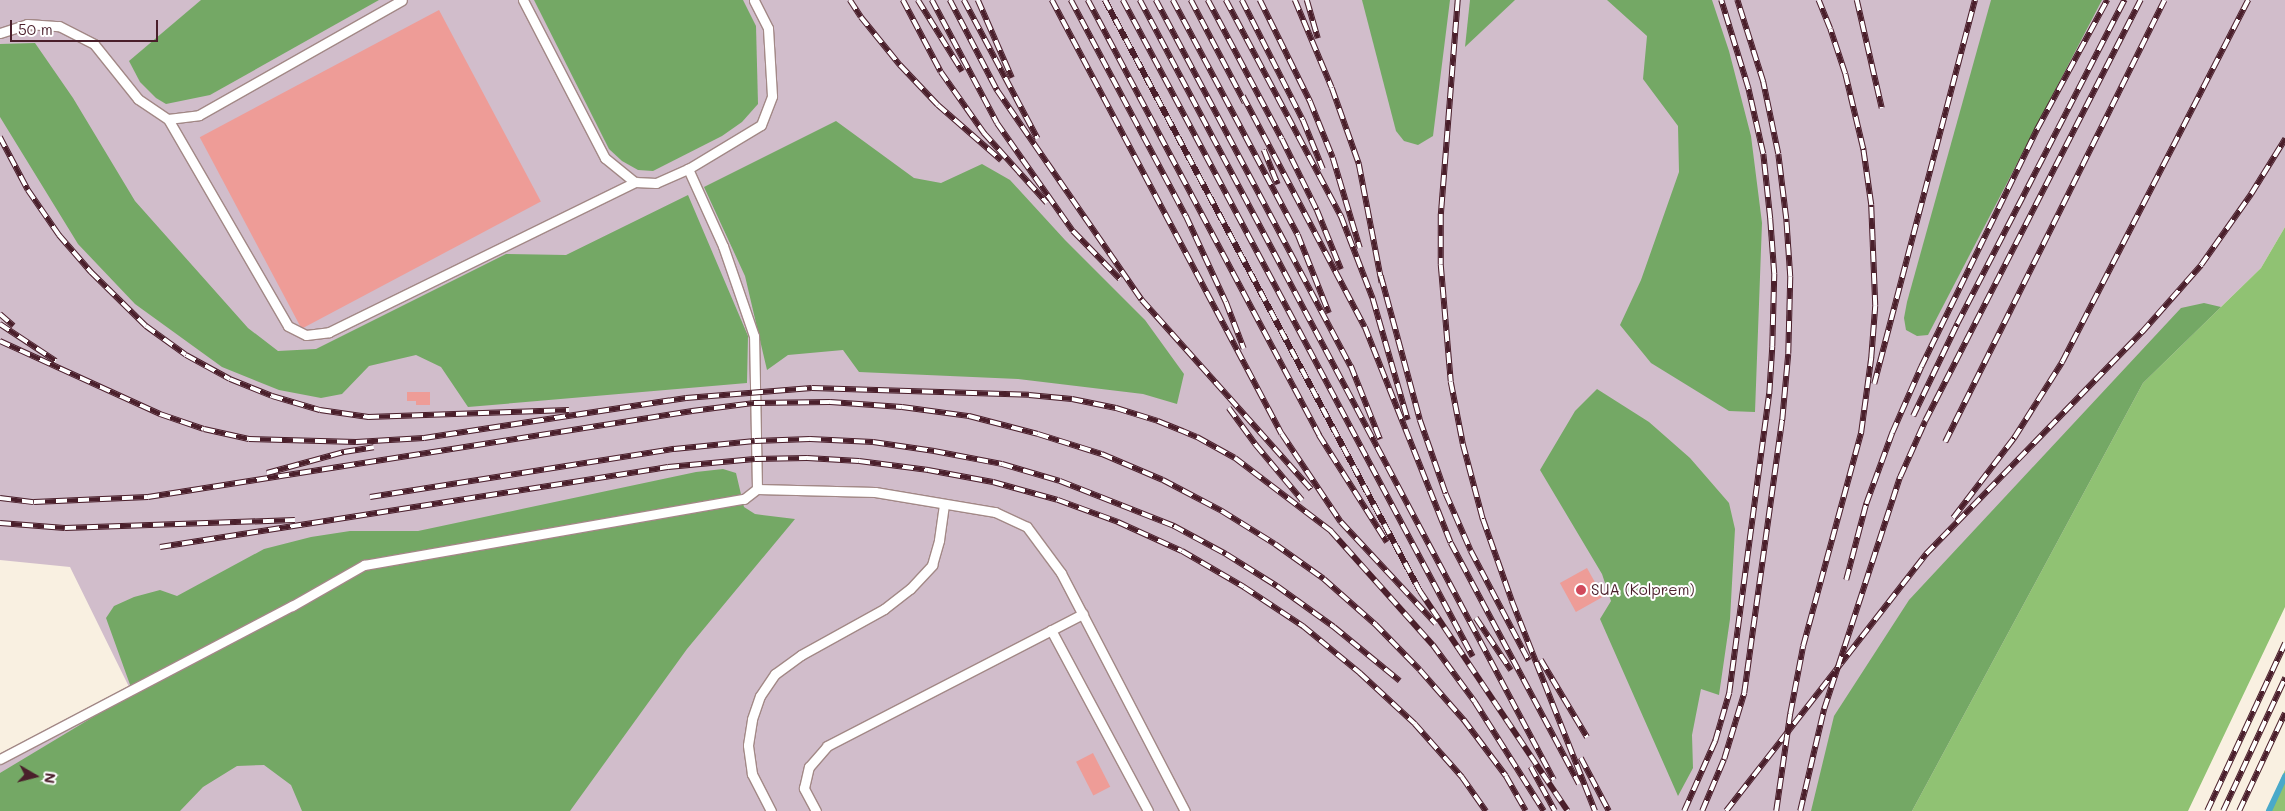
<!DOCTYPE html>
<html>
<head>
<meta charset="utf-8">
<style>
	body { margin:0 }
	#map { position:relative; width:2285px; height:811px; overflow:hidden; background:#f9f0e1; font-family:Mali,sans-serif }
	div>[style] { position:absolute }
	[style*='--x'] { left:calc(var(--x)*1px); top:calc(var(--y)*1px); width:calc(var(--w)*1px); rotate:calc(var(--a)*1deg) }
	.industrial>* { inset:0; background:#d1bdcb }
	.green>* { inset:0; background:#90c273 }
	.forest>* { inset:0; background:#74a865 }
	.stream>* { height:5.5px; margin:-2.75px; padding:0 2.75px; transform-origin:2.75px; border-radius:2.75px; background:#4aa9c9 }
	.building>* { inset:0; background:#ee9c97; transform-origin:0 0 }
	.roads { filter:drop-shadow(1px 0 #a28886) drop-shadow(-1px 0 #a28886) drop-shadow(0 1px #a28886) drop-shadow(0 -1px #a28886) }
	.lane>* { height:9px; margin:-4.5px; padding:0 4.5px; transform-origin:4.5px; border-radius:4.5px; background:#fff }
	.rail>* { height:5.5px; margin-top:-2.75px; transform-origin:0; background:repeating-linear-gradient(90deg,#fff 0 11px,#4a1f2b 0 22px); box-sizing:border-box; border-block:1px solid #4a1f2b }
	.dots>* { width:14px; height:14px; translate:-50% -50%; box-sizing:border-box; border:2px solid #fff; border-radius:50% }
	span { translate:-50% -50%; white-space:nowrap; text-align:center; line-height:1.15; -webkit-text-stroke:4px #fff; paint-order:stroke }
	.poi-label { font-size:15px; color:#4a1f2b }
	.left { translate:0 -50%; text-align:left }
	.north { position:absolute; left:10px; top:751px; width:50px; height:50px; -webkit-text-stroke:4px #fff; paint-order:stroke; rotate:98deg; font-size:14px; font-weight:700; line-height:20px; text-align:center; color:#4a1f2b }
	.north::after { content:''; display:block; margin:auto; width:18px; height:22px; background:#4a1f2b; clip-path:polygon(50% 0,100% 100%,50% 72%,0 100%) }
	.scale { position:absolute; left:10px; top:20px; width:148px; height:22px; box-sizing:border-box; border:2px solid #4a1f2b; border-top:0; padding-left:6px; font-size:15px; line-height:18px; white-space:nowrap; color:#4a1f2b; -webkit-text-stroke:4px #fff; paint-order:stroke }
</style>
</head>
<body>
<div id="map">
	<div class="industrial">
		<i style="clip-path:polygon(0 0,2285px 0,2285px 227px,2261px 268px,2143px 383px,1912px 811px,3px 811px,0 803px,0 761px,132px 693px,70px 567px,0 560px)"></i>
	</div>
	<div class="green">
		<i style="clip-path:polygon(2285px 227px,2285px 607px,2188px 811px,1912px 811px,2143px 383px,2261px 268px)"></i>
		<i style="clip-path:polygon(2285px 770px,2285px 811px,2267px 811px)"></i>
	</div>
	<div class="forest">
		<i style="clip-path:polygon(201px 0,379px 0,210px 95px,166px 104px,156px 98px,140px 82px,129px 61px)"></i>
		<i style="clip-path:polygon(534px 0,743px 0,756px 26px,758px 104px,742px 122px,722px 136px,653px 171px,638px 170px,622px 161px,609px 149px)"></i>
		<i style="clip-path:polygon(1362px 0,1450px 0,1433px 136px,1418px 145px,1404px 141px,1396px 131px)"></i>
		<i style="clip-path:polygon(1470px 0,1515px 0,1465px 47px)"></i>
		<i style="clip-path:polygon(1607px 0,1712px 0,1729px 51px,1751px 136px,1762px 223px,1755px 412px,1729px 411px,1651px 363px,1620px 325px,1641px 280px,1679px 172px,1678px 126px,1643px 79px,1647px 36px)"></i>
		<i style="clip-path:polygon(1991px 0,2102px 0,1928px 335px,1917px 336px,1906px 330px,1904px 318px,1907px 302px)"></i>
		<i style="clip-path:polygon(35px 43px,73px 98px,135px 201px,248px 328px,278px 351px,316px 349px,506px 254px,566px 255px,688px 195px,748px 336px,747px 383px,468px 407px,441px 367px,416px 355px,369px 366px,342px 394px,321px 398px,279px 390px,222px 367px,135px 304px,78px 244px,0 117px,0 44px)"></i>
		<i style="clip-path:polygon(836px 121px,914px 178px,941px 183px,982px 164px,1010px 180px,1065px 240px,1145px 320px,1184px 374px,1177px 404px,1143px 394px,1018px 379px,859px 372px,843px 350px,788px 355px,767px 370px,745px 276px,704px 187px)"></i>
		<i style="clip-path:polygon(2204px 303px,2221px 307px,2143px 383px,1912px 811px,1811px 811px,1834px 716px,1909px 600px,2181px 308px)"></i>
		<i style="clip-path:polygon(1597px 389px,1649px 422px,1690px 458px,1729px 503px,1735px 529px,1730px 619px,1719px 695px,1701px 689px,1692px 735px,1693px 768px,1678px 796px,1600px 619px,1611px 601px,1602px 574px,1540px 470px,1575px 411px)"></i>
		<i style="clip-path:polygon(723px 469px,736px 473px,744px 507px,755px 514px,795px 519px,687px 649px,570px 811px,302px 811px,291px 785px,264px 765px,237px 766px,203px 787px,180px 811px,0 811px,0 773px,133px 693px,106px 618px,114px 606px,134px 597px,160px 590px,177px 596px,264px 549px,311px 537px,350px 531px,418px 531px,696px 472px)"></i>
	</div>
	<div class="stream">
		<i style="--x:2269;--y:811;--w:38;--a:-65"></i>
	</div>
	<div class="building">
		<i style="left:439px;top:10px;width:217px;height:271px;rotate:62deg"></i>
		<i style="clip-path:polygon(407px 392px,430px 392px,430px 405px,416px 405px,416px 401px,407px 401px)"></i>
		<i style="left:1587px;top:568px;width:33px;height:31px;rotate:61deg"></i>
		<i style="left:1093px;top:753px;width:38px;height:19px;rotate:63deg"></i>
	</div>
	<div class="roads">
		<div class="lane">
			<i style="--x:523;--y:0;--w:178;--a:62.6"></i>
			<i style="--x:605;--y:158;--w:38;--a:39"></i>
			<i style="--x:635;--y:182;--w:21;--a:3"></i>
			<i style="--x:656;--y:183;--w:35;--a:-24"></i>
			<i style="--x:0;--y:33;--w:28;--a:-18"></i>
			<i style="--x:27;--y:24;--w:32;--a:4"></i>
			<i style="--x:59;--y:26;--w:39;--a:27"></i>
			<i style="--x:94;--y:44;--w:70;--a:51.3"></i>
			<i style="--x:138;--y:99;--w:36;--a:34"></i>
			<i style="--x:168;--y:119;--w:31;--a:-7"></i>
			<i style="--x:199;--y:115;--w:233;--a:-29.5"></i>
			<i style="--x:168;--y:119;--w:239;--a:59.9"></i>
			<i style="--x:288;--y:326;--w:20;--a:27"></i>
			<i style="--x:306;--y:335;--w:23;--a:-7"></i>
			<i style="--x:329;--y:332;--w:341;--a:-26.1"></i>
			<i style="--x:757;--y:489;--w:118;--a:1.5"></i>
			<i style="--x:875;--y:492;--w:122;--a:9.5"></i>
			<i style="--x:995;--y:512;--w:35;--a:25"></i>
			<i style="--x:1027;--y:527;--w:57;--a:53.5"></i>
			<i style="--x:1061;--y:573;--w:268;--a:62.5"></i>
			<i style="--x:1051;--y:630;--w:205;--a:61.8"></i>
			<i style="--x:0;--y:759;--w:330;--a:-27.7"></i>
			<i style="--x:292;--y:606;--w:83;--a:-29.7"></i>
			<i style="--x:364;--y:565;--w:386;--a:-9.9"></i>
			<i style="--x:744;--y:499;--w:16;--a:-38"></i>
			<i style="--x:757;--y:489;--w:153;--a:-91.1"></i>
			<i style="--x:754;--y:336;--w:95;--a:-109"></i>
			<i style="--x:723;--y:246;--w:85;--a:-114.4"></i>
			<i style="--x:688;--y:169;--w:85;--a:-31.1"></i>
			<i style="--x:761;--y:125;--w:31;--a:-69"></i>
			<i style="--x:772;--y:96;--w:68;--a:-93.4"></i>
			<i style="--x:768;--y:28;--w:31;--a:-117"></i>
			<i style="--x:771;--y:811;--w:42;--a:-117.2"></i>
			<i style="--x:752;--y:774;--w:29;--a:-98"></i>
			<i style="--x:748;--y:745;--w:26;--a:-81"></i>
			<i style="--x:752;--y:719;--w:24;--a:-71"></i>
			<i style="--x:760;--y:696;--w:27;--a:-56"></i>
			<i style="--x:775;--y:674;--w:32;--a:-36"></i>
			<i style="--x:801;--y:655;--w:95;--a:-29"></i>
			<i style="--x:884;--y:609;--w:33;--a:-38"></i>
			<i style="--x:910;--y:589;--w:33;--a:-47"></i>
			<i style="--x:932;--y:565;--w:26;--a:-74"></i>
			<i style="--x:939;--y:540;--w:36;--a:-82"></i>
			<i style="--x:816;--y:811;--w:26;--a:-118"></i>
			<i style="--x:804;--y:788;--w:22;--a:-77"></i>
			<i style="--x:809;--y:767;--w:28;--a:-49"></i>
			<i style="--x:827;--y:746;--w:288;--a:-27.3"></i>
		</div>
	</div>
	<div class="rail">
		<i style="--x:850;--y:0;--w:20;--a:57"></i>
		<i style="--x:861;--y:17;--w:62;--a:50.9"></i>
		<i style="--x:900;--y:65;--w:55;--a:46.5"></i>
		<i style="--x:938;--y:105;--w:84;--a:41.1"></i>
		<i style="--x:903;--y:0;--w:81;--a:62.2"></i>
		<i style="--x:941;--y:72;--w:75;--a:54.8"></i>
		<i style="--x:984;--y:133;--w:94;--a:48"></i>
		<i style="--x:918;--y:0;--w:84;--a:58.2"></i>
		<i style="--x:932;--y:0;--w:139;--a:62.1"></i>
		<i style="--x:997;--y:123;--w:132;--a:54.9"></i>
		<i style="--x:1073;--y:231;--w:67;--a:45.6"></i>
		<i style="--x:950;--y:0;--w:102;--a:62.4"></i>
		<i style="--x:997;--y:90;--w:255;--a:55.4"></i>
		<i style="--x:1142;--y:300;--w:254;--a:48.2"></i>
		<i style="--x:964;--y:0;--w:157;--a:62"></i>
		<i style="--x:978;--y:0;--w:85;--a:66.4"></i>
		<i style="--x:1052;--y:0;--w:491;--a:62.1"></i>
		<i style="--x:1282;--y:434;--w:106;--a:56.2"></i>
		<i style="--x:1341;--y:522;--w:139;--a:47"></i>
		<i style="--x:1071;--y:0;--w:245;--a:62"></i>
		<i style="--x:1186;--y:216;--w:95;--a:65.1"></i>
		<i style="--x:1226;--y:302;--w:50;--a:69"></i>
		<i style="--x:1088;--y:0;--w:493;--a:62"></i>
		<i style="--x:1319;--y:435;--w:127;--a:57.6"></i>
		<i style="--x:1105;--y:0;--w:670;--a:61.94"></i>
		<i style="--x:1420;--y:591;--w:265;--a:56.1"></i>
		<i style="--x:1123;--y:0;--w:744;--a:61.95"></i>
		<i style="--x:1140;--y:0;--w:883;--a:62.04"></i>
		<i style="--x:1156;--y:0;--w:415;--a:62"></i>
		<i style="--x:1351;--y:366;--w:79;--a:68.3"></i>
		<i style="--x:1173;--y:0;--w:266;--a:62"></i>
		<i style="--x:1298;--y:235;--w:84;--a:68.3"></i>
		<i style="--x:1191;--y:0;--w:116;--a:62.3"></i>
		<i style="--x:1208;--y:0;--w:157;--a:62"></i>
		<i style="--x:1282;--y:139;--w:79;--a:63.8"></i>
		<i style="--x:1317;--y:210;--w:64;--a:67.9"></i>
		<i style="--x:1226;--y:0;--w:245;--a:62"></i>
		<i style="--x:1341;--y:216;--w:89;--a:68.9"></i>
		<i style="--x:1373;--y:299;--w:126;--a:73.9"></i>
		<i style="--x:1242;--y:0;--w:135;--a:63.1"></i>
		<i style="--x:1303;--y:120;--w:53;--a:67.8"></i>
		<i style="--x:1260;--y:0;--w:113;--a:63.7"></i>
		<i style="--x:1310;--y:101;--w:61;--a:68"></i>
		<i style="--x:1333;--y:158;--w:94;--a:73.3"></i>
		<i style="--x:1295;--y:0;--w:95;--a:67.2"></i>
		<i style="--x:1332;--y:88;--w:81;--a:70.4"></i>
		<i style="--x:1359;--y:164;--w:121;--a:79.1"></i>
		<i style="--x:1307;--y:0;--w:40;--a:74"></i>
		<i style="--x:1458;--y:0;--w:215;--a:94.5"></i>
		<i style="--x:1441;--y:214;--w:51;--a:90"></i>
		<i style="--x:1441;--y:265;--w:117;--a:85.1"></i>
		<i style="--x:1451;--y:382;--w:63;--a:79"></i>
		<i style="--x:1463;--y:444;--w:78;--a:75.1"></i>
		<i style="--x:1483;--y:519;--w:87;--a:70.5"></i>
		<i style="--x:1512;--y:601;--w:226;--a:68.4"></i>
		<i style="--x:1857;--y:0;--w:111;--a:77"></i>
		<i style="--x:1243;--y:96;--w:261;--a:62.2"></i>
		<i style="--x:1365;--y:327;--w:232;--a:68.3"></i>
		<i style="--x:1451;--y:543;--w:273;--a:62"></i>
		<i style="--x:0;--y:137;--w:60;--a:62.2"></i>
		<i style="--x:28;--y:190;--w:55;--a:55.4"></i>
		<i style="--x:59;--y:235;--w:49;--a:49.1"></i>
		<i style="--x:91;--y:272;--w:77;--a:44.5"></i>
		<i style="--x:146;--y:326;--w:49;--a:35.9"></i>
		<i style="--x:186;--y:355;--w:50;--a:28.6"></i>
		<i style="--x:230;--y:379;--w:45;--a:22"></i>
		<i style="--x:272;--y:396;--w:50;--a:16.3"></i>
		<i style="--x:320;--y:410;--w:49;--a:8.3"></i>
		<i style="--x:368;--y:417;--w:201;--a:-2"></i>
		<i style="--x:1264;--y:150;--w:37;--a:68"></i>
		<i style="--x:1381;--y:276;--w:149;--a:74.8"></i>
		<i style="--x:1420;--y:420;--w:78;--a:70.6"></i>
		<i style="--x:1446;--y:494;--w:62;--a:66.3"></i>
		<i style="--x:1471;--y:551;--w:124;--a:62.2"></i>
		<i style="--x:0;--y:314;--w:18;--a:41"></i>
		<i style="--x:0;--y:324;--w:67;--a:33.5"></i>
		<i style="--x:0;--y:341;--w:176;--a:24.5"></i>
		<i style="--x:160;--y:414;--w:46;--a:18.8"></i>
		<i style="--x:204;--y:429;--w:46;--a:12.5"></i>
		<i style="--x:249;--y:439;--w:107;--a:1.6"></i>
		<i style="--x:356;--y:442;--w:68;--a:-3.4"></i>
		<i style="--x:424;--y:438;--w:265;--a:-8.7"></i>
		<i style="--x:686;--y:398;--w:126;--a:-4.5"></i>
		<i style="--x:812;--y:388;--w:217;--a:1.8"></i>
		<i style="--x:1029;--y:395;--w:43;--a:5.3"></i>
		<i style="--x:1072;--y:399;--w:45;--a:11.6"></i>
		<i style="--x:1116;--y:408;--w:44;--a:17.2"></i>
		<i style="--x:1158;--y:421;--w:42;--a:22.3"></i>
		<i style="--x:1197;--y:437;--w:43;--a:28.9"></i>
		<i style="--x:1235;--y:458;--w:121;--a:37.2"></i>
		<i style="--x:1331;--y:531;--w:153;--a:48.2"></i>
		<i style="--x:1433;--y:645;--w:71;--a:53.6"></i>
		<i style="--x:1475;--y:702;--w:129;--a:57.7"></i>
		<i style="--x:1874;--y:384;--w:397;--a:-75.3"></i>
		<i style="--x:1229;--y:408;--w:46;--a:53.9"></i>
		<i style="--x:1256;--y:445;--w:72;--a:50.1"></i>
		<i style="--x:1913;--y:416;--w:102;--a:-64.4"></i>
		<i style="--x:1957;--y:324;--w:365;--a:-62.7"></i>
		<i style="--x:1945;--y:442;--w:493;--a:-63.6"></i>
		<i style="--x:267;--y:473;--w:80;--a:-15.3"></i>
		<i style="--x:344;--y:452;--w:30;--a:-9"></i>
		<i style="--x:370;--y:497;--w:308;--a:-9"></i>
		<i style="--x:674;--y:449;--w:81;--a:-5.6"></i>
		<i style="--x:755;--y:441;--w:55;--a:-2.1"></i>
		<i style="--x:810;--y:439;--w:63;--a:2.7"></i>
		<i style="--x:873;--y:442;--w:62;--a:8.4"></i>
		<i style="--x:934;--y:451;--w:69;--a:10.8"></i>
		<i style="--x:1002;--y:464;--w:60;--a:16.3"></i>
		<i style="--x:1060;--y:481;--w:123;--a:21.5"></i>
		<i style="--x:1174;--y:526;--w:59;--a:28.3"></i>
		<i style="--x:1226;--y:554;--w:60;--a:32.1"></i>
		<i style="--x:1277;--y:586;--w:70;--a:35.7"></i>
		<i style="--x:1334;--y:627;--w:85;--a:39.3"></i>
		<i style="--x:0;--y:498;--w:34;--a:7"></i>
		<i style="--x:34;--y:502;--w:114;--a:-2.5"></i>
		<i style="--x:148;--y:497;--w:551;--a:-8.98"></i>
		<i style="--x:692;--y:411;--w:63;--a:-7.4"></i>
		<i style="--x:754;--y:403;--w:76;--a:-0.8"></i>
		<i style="--x:830;--y:402;--w:72;--a:4"></i>
		<i style="--x:902;--y:407;--w:68;--a:7.7"></i>
		<i style="--x:969;--y:416;--w:71;--a:14.6"></i>
		<i style="--x:1038;--y:434;--w:67;--a:17.4"></i>
		<i style="--x:1102;--y:454;--w:66;--a:23.1"></i>
		<i style="--x:1163;--y:480;--w:67;--a:27.7"></i>
		<i style="--x:1222;--y:511;--w:62;--a:31.9"></i>
		<i style="--x:1275;--y:544;--w:60;--a:35.5"></i>
		<i style="--x:1324;--y:579;--w:68;--a:41.4"></i>
		<i style="--x:1375;--y:624;--w:64;--a:45.6"></i>
		<i style="--x:1420;--y:670;--w:67;--a:48.7"></i>
		<i style="--x:1464;--y:720;--w:70;--a:53.1"></i>
		<i style="--x:1506;--y:776;--w:40;--a:60.3"></i>
		<i style="--x:1953;--y:518;--w:101;--a:-52.7"></i>
		<i style="--x:2014;--y:438;--w:90;--a:-57.7"></i>
		<i style="--x:2062;--y:362;--w:407;--a:-62.8"></i>
		<i style="--x:0;--y:523;--w:65;--a:4.4"></i>
		<i style="--x:65;--y:528;--w:230;--a:-2"></i>
		<i style="--x:160;--y:547;--w:514;--a:-8.95"></i>
		<i style="--x:668;--y:467;--w:87;--a:-5.3"></i>
		<i style="--x:755;--y:459;--w:52;--a:-1.1"></i>
		<i style="--x:807;--y:458;--w:52;--a:3.3"></i>
		<i style="--x:859;--y:461;--w:70;--a:7.4"></i>
		<i style="--x:928;--y:470;--w:66;--a:10.5"></i>
		<i style="--x:993;--y:482;--w:67;--a:15.5"></i>
		<i style="--x:1058;--y:500;--w:64;--a:20.1"></i>
		<i style="--x:1118;--y:522;--w:70;--a:24.4"></i>
		<i style="--x:1182;--y:551;--w:72;--a:30.1"></i>
		<i style="--x:1244;--y:587;--w:71;--a:33.5"></i>
		<i style="--x:1303;--y:626;--w:74;--a:39.5"></i>
		<i style="--x:1360;--y:673;--w:75;--a:42.8"></i>
		<i style="--x:1415;--y:724;--w:71;--a:48.4"></i>
		<i style="--x:1462;--y:777;--w:42;--a:54.8"></i>
		<i style="--x:1846;--y:580;--w:79;--a:-75.3"></i>
		<i style="--x:1866;--y:504;--w:76;--a:-69.9"></i>
		<i style="--x:1892;--y:433;--w:72;--a:-66.3"></i>
		<i style="--x:1921;--y:367;--w:265;--a:-64"></i>
		<i style="--x:2037;--y:129;--w:147;--a:-61.5"></i>
		<i style="--x:1476;--y:618;--w:63;--a:56.1"></i>
		<i style="--x:1541;--y:660;--w:90;--a:59.1"></i>
		<i style="--x:1581;--y:758;--w:60;--a:62.2"></i>
		<i style="--x:1531;--y:767;--w:50;--a:61.4"></i>
		<i style="--x:1684;--y:811;--w:77;--a:-66.1"></i>
		<i style="--x:1715;--y:741;--w:50;--a:-73.7"></i>
		<i style="--x:1729;--y:693;--w:302;--a:-82.4"></i>
		<i style="--x:1769;--y:394;--w:47;--a:-86.3"></i>
		<i style="--x:1772;--y:347;--w:73;--a:-88.4"></i>
		<i style="--x:1774;--y:274;--w:55;--a:-94.2"></i>
		<i style="--x:1770;--y:219;--w:65;--a:-96.1"></i>
		<i style="--x:1763;--y:154;--w:68;--a:-102.8"></i>
		<i style="--x:1748;--y:88;--w:92;--a:-107.1"></i>
		<i style="--x:1702;--y:811;--w:56;--a:-67.1"></i>
		<i style="--x:1724;--y:759;--w:69;--a:-73.1"></i>
		<i style="--x:1744;--y:693;--w:276;--a:-82.1"></i>
		<i style="--x:1782;--y:420;--w:66;--a:-84.8"></i>
		<i style="--x:1788;--y:354;--w:77;--a:-88.5"></i>
		<i style="--x:1790;--y:277;--w:58;--a:-93.9"></i>
		<i style="--x:1786;--y:219;--w:65;--a:-97"></i>
		<i style="--x:1778;--y:154;--w:74;--a:-101.8"></i>
		<i style="--x:1763;--y:82;--w:86;--a:-107.6"></i>
		<i style="--x:1726;--y:811;--w:326;--a:-52.1"></i>
		<i style="--x:1926;--y:554;--w:310;--a:-45.8"></i>
		<i style="--x:2142;--y:332;--w:89;--a:-48.6"></i>
		<i style="--x:2201;--y:265;--w:87;--a:-54.8"></i>
		<i style="--x:2251;--y:194;--w:65;--a:-58.3"></i>
		<i style="--x:1776;--y:811;--w:98;--a:-81.8"></i>
		<i style="--x:1790;--y:714;--w:69;--a:-79.2"></i>
		<i style="--x:1803;--y:646;--w:222;--a:-74.8"></i>
		<i style="--x:1861;--y:432;--w:75;--a:-82.3"></i>
		<i style="--x:1871;--y:358;--w:52;--a:-85.6"></i>
		<i style="--x:1875;--y:306;--w:101;--a:-92.3"></i>
		<i style="--x:1871;--y:205;--w:57;--a:-98.1"></i>
		<i style="--x:1863;--y:149;--w:77;--a:-103.5"></i>
		<i style="--x:1845;--y:74;--w:47;--a:-108.4"></i>
		<i style="--x:1830;--y:29;--w:31;--a:-112"></i>
		<i style="--x:1800;--y:811;--w:105;--a:-76.8"></i>
		<i style="--x:1824;--y:709;--w:244;--a:-71.9"></i>
		<i style="--x:1900;--y:477;--w:61;--a:-65.9"></i>
		<i style="--x:1925;--y:421;--w:473;--a:-62.9"></i>
		<i style="--x:2207;--y:811;--w:185;--a:-65.1"></i>
		<i style="--x:2223;--y:811;--w:147;--a:-65"></i>
		<i style="--x:2239;--y:811;--w:108;--a:-64.9"></i>
	</div>
	<div class="dots">
		<i style="left:1581px;top:590px;background:#d1495b"></i>
	</div>
	<div class="poi-label">
		<span class="left" style="left:1591px;top:590px">SUA (Kolprem)</span>
	</div>
	<div class="north">N</div>
	<div class="scale">50 m</div>
</div>
</body>
</html>
